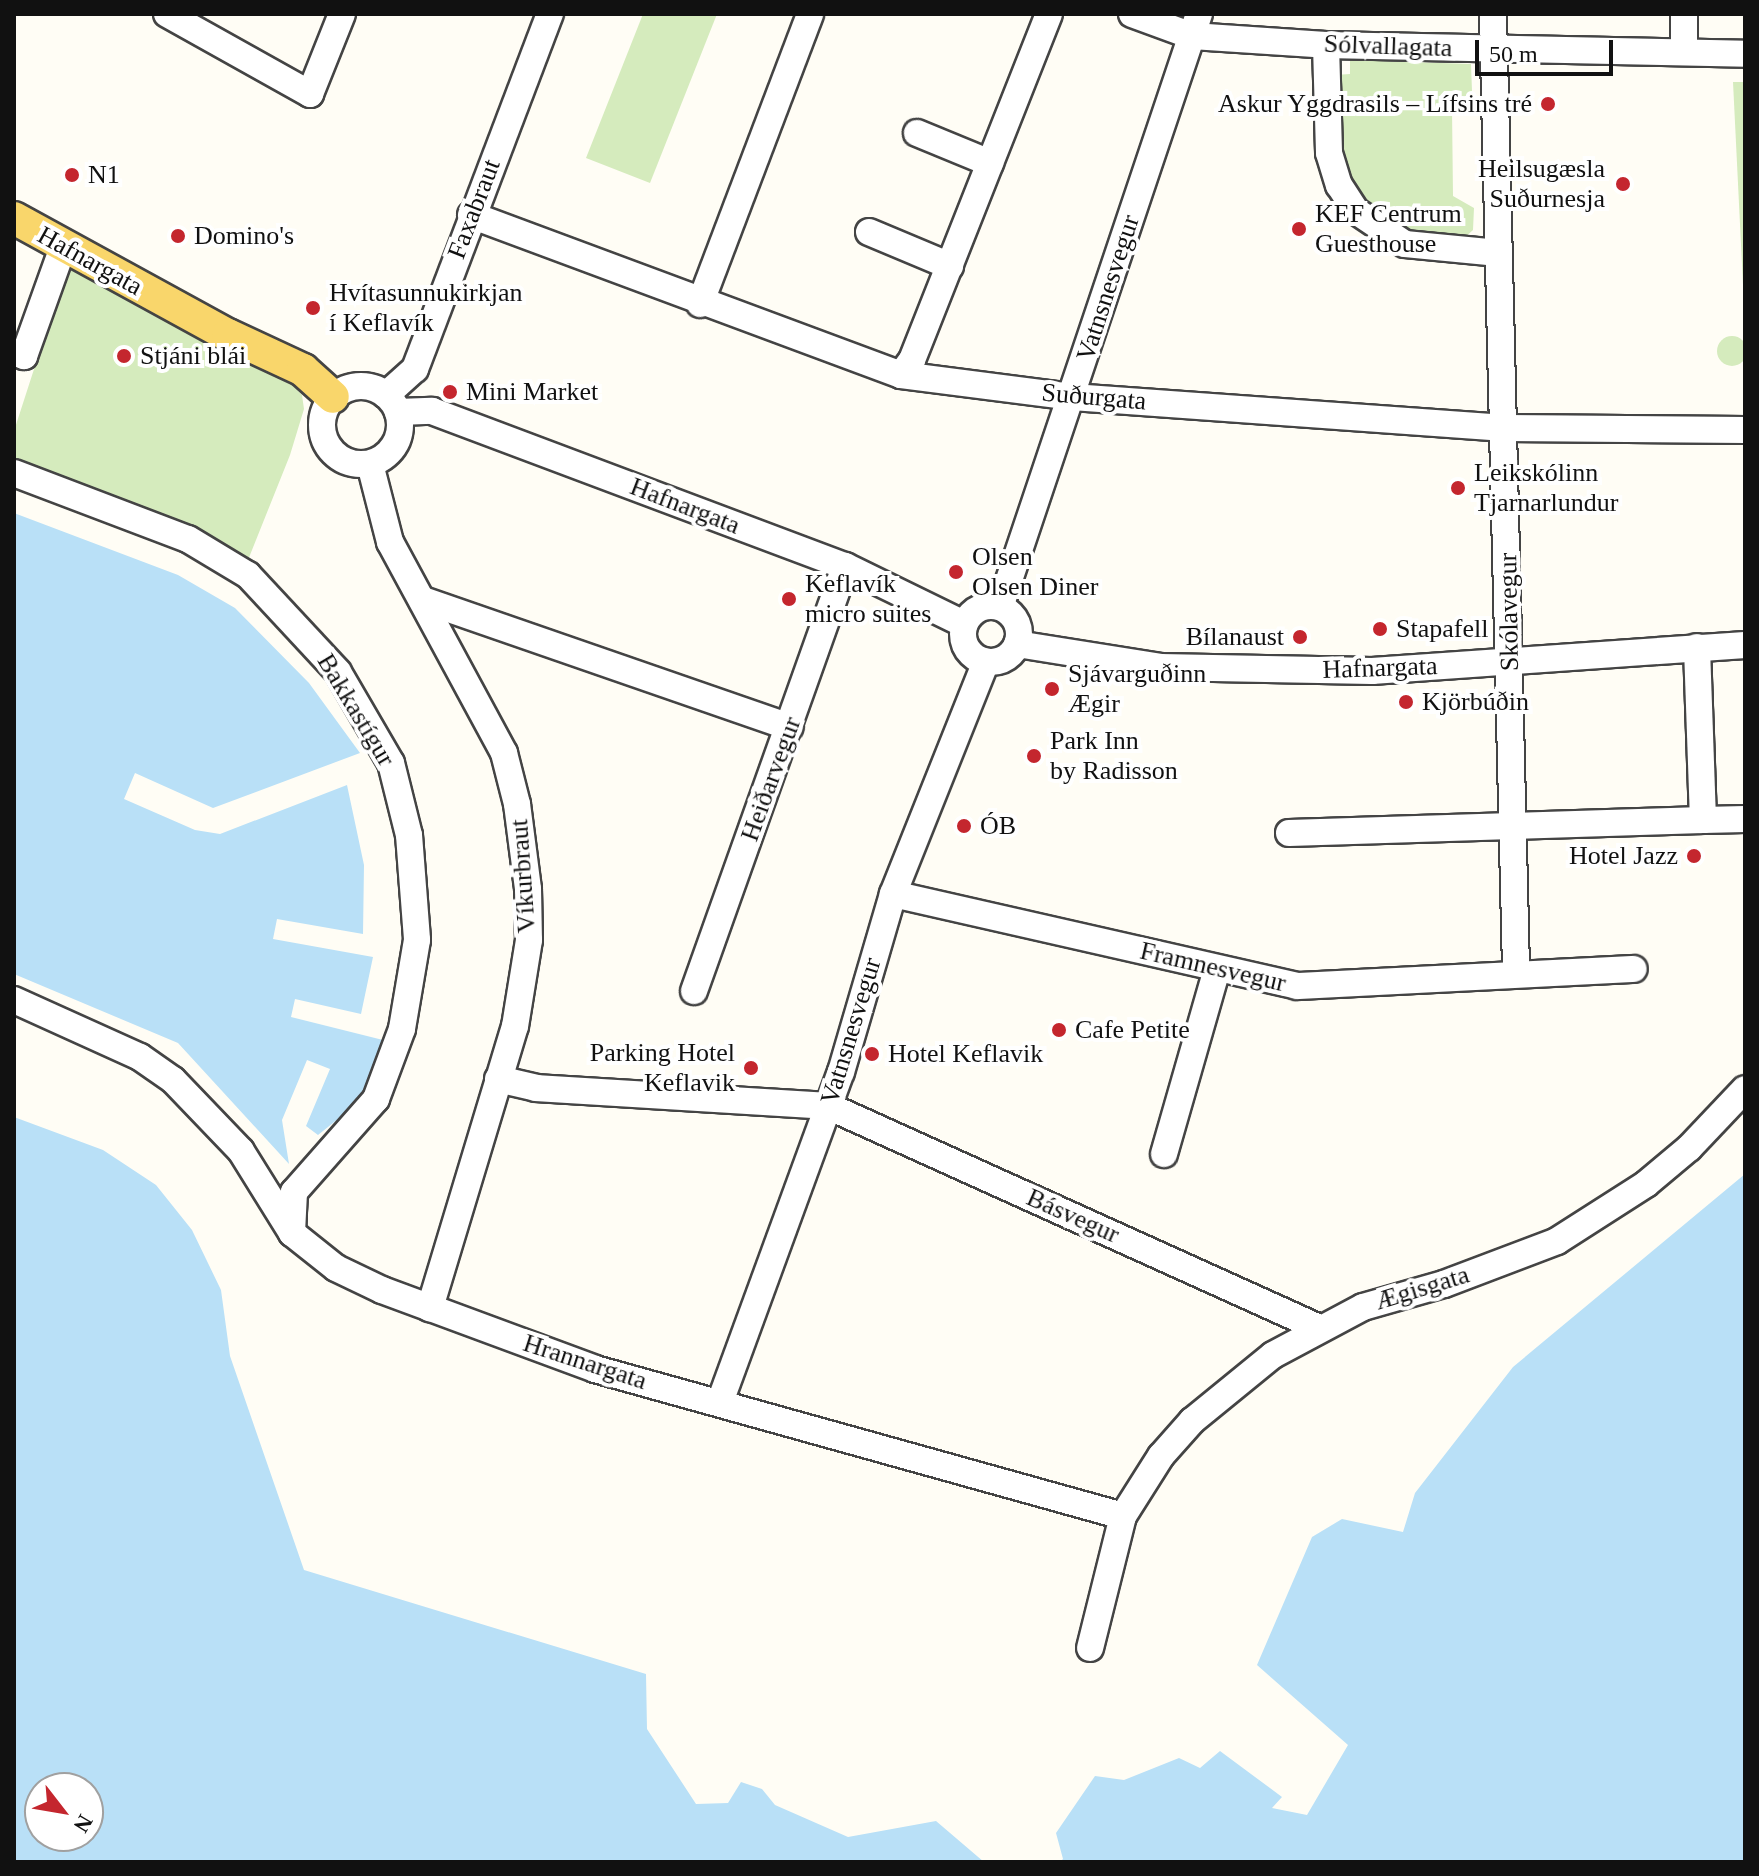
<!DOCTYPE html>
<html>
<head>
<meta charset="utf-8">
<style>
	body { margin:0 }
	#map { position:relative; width:1759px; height:1876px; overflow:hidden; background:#fffdf5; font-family:Georgia,serif }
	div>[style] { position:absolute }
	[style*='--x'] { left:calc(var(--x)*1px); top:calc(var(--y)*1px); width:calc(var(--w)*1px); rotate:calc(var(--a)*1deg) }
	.green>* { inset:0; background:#d5ebbd }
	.round { border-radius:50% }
	.water>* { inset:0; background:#b9e0f7 }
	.roads { filter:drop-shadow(2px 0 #444) drop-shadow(-2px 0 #444) drop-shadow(0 2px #444) drop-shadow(0 -2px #444) }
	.minor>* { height:26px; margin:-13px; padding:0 13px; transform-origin:13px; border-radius:13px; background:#fff }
	.minor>.ring { margin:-13px; padding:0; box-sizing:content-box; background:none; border:26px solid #fff; border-radius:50% }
	.major>* { height:32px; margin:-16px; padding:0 16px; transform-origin:16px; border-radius:16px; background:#f9d66b }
	.dots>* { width:22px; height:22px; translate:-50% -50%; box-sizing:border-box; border:4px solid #fff; border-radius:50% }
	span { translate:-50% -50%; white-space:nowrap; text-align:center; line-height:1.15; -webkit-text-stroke:8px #fff; paint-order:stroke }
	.street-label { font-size:26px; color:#111 }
	.poi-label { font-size:26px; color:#111 }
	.right { translate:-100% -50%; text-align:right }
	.left { translate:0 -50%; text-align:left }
	.frame { position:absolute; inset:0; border:16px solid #111; pointer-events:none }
	.north { position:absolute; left:24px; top:1772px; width:80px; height:80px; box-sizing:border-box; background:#fff; border:2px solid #a0a0a0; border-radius:50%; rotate:121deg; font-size:22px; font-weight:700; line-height:32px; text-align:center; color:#111 }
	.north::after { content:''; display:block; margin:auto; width:28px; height:36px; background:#c4262e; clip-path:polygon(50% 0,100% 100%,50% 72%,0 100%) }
	.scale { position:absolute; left:1475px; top:40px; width:138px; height:36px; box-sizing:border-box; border:4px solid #111; border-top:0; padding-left:10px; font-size:24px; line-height:28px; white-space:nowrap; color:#111; -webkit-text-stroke:6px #fff; paint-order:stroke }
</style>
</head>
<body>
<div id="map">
	<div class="green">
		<i style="clip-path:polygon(643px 14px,717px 14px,650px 183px,586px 158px)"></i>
		<i style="clip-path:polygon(1350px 60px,1471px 64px,1472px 91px,1452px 108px,1453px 196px,1474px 208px,1473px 230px,1462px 240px,1393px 230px,1344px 181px,1335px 75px,1350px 74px)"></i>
		<i style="clip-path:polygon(1733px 82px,1745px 82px,1745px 288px,1743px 285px)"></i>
		<i style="clip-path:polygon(68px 264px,281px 372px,302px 395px,304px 409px,290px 455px,248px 560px,205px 532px,14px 459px,14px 431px)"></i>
		<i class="round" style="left:1717px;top:336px;width:30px;height:30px"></i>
	</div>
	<div class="water">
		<i style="clip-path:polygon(14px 513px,178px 575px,235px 608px,309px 683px,360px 753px,213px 808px,135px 773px,124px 799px,195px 830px,220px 834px,347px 785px,364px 865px,363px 934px,277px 919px,273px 939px,373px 957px,361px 1014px,295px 999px,291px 1017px,387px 1041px,368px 1095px,318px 1135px,306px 1126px,330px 1069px,307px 1060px,282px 1120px,289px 1164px,178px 1043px,14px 974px)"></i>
		<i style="clip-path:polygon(evenodd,14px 1117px,103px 1150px,156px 1185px,192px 1230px,221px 1290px,230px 1356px,304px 1570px,646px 1674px,647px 1729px,696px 1804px,728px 1803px,741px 1782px,762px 1789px,775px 1805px,848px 1837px,936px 1821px,984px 1862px,14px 1862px,14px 1117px,40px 1788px,88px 1788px,88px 1836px,40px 1836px,40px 1788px)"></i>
		<i style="clip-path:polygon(1745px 1174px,1745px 1862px,1060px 1862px,1063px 1859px,1056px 1833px,1095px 1776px,1124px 1780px,1179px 1758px,1200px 1768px,1220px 1751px,1282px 1797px,1272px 1808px,1307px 1815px,1348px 1745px,1257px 1665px,1312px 1537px,1342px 1519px,1403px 1532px,1415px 1493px,1513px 1367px)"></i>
	</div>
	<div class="roads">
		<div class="minor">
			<i style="--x:167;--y:14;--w:164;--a:29.2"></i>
			<i style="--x:310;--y:94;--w:86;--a:-68.2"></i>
			<i style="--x:1132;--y:14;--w:64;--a:20.1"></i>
			<i style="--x:1192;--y:36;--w:134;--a:3.8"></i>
			<i style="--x:1326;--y:45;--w:419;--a:1.2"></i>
			<i style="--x:1493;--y:14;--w:957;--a:88.62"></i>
			<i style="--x:1684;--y:14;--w:37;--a:90"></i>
			<i style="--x:1326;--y:45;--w:108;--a:88.4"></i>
			<i style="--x:1329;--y:153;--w:34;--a:73"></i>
			<i style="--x:1339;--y:185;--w:31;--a:57"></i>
			<i style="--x:1356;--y:211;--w:59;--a:34"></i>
			<i style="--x:1405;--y:244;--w:94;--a:5.5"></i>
			<i style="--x:917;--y:133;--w:79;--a:22.3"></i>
			<i style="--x:471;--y:215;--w:459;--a:20.4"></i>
			<i style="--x:901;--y:375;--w:172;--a:7.3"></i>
			<i style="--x:1072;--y:397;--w:434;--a:4.1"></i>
			<i style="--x:1505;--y:428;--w:240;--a:0.5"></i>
			<i style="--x:869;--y:232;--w:88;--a:22.8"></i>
			<i style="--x:700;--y:304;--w:310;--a:-69.2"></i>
			<i style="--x:14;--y:352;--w:11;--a:22"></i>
			<i style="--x:24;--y:356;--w:116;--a:-70.3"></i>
			<i style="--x:901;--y:375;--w:19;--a:-54"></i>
			<i style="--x:912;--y:360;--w:372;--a:-68.4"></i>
			<i class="ring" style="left:322px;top:386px;width:52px;height:52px"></i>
			<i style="--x:386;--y:395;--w:39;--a:-42"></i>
			<i style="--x:415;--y:369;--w:380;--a:-69.2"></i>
			<i style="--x:398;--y:412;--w:34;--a:-2"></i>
			<i style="--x:432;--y:411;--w:441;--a:20.6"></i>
			<i style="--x:845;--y:566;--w:132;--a:26"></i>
			<i style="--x:370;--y:464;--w:81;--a:75.6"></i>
			<i style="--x:390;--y:542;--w:240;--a:61.6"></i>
			<i style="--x:504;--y:753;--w:53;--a:75.7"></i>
			<i style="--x:517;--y:804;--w:86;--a:82.6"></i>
			<i style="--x:528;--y:889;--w:51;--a:88.9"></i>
			<i style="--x:529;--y:940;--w:87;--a:99.2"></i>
			<i style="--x:515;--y:1026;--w:295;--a:106.8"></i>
			<i style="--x:14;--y:473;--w:186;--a:20.8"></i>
			<i style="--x:188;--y:539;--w:70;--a:31"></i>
			<i style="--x:248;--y:575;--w:132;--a:47.1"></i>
			<i style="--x:338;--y:672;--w:105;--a:59.8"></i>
			<i style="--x:391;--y:763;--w:74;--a:76"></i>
			<i style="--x:409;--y:835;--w:105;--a:85.6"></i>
			<i style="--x:417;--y:940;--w:90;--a:99.6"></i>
			<i style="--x:402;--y:1029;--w:75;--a:110.4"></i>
			<i style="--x:376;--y:1099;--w:124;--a:131.4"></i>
			<i style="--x:294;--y:1192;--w:41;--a:92.8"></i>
			<i style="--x:423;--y:600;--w:388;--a:19.1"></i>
			<i class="ring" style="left:963px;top:606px;width:30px;height:30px"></i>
			<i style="--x:1000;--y:607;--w:625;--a:-71.45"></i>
			<i style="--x:1017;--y:644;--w:145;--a:9.1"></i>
			<i style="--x:1160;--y:667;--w:212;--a:1.1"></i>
			<i style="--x:1372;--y:671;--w:374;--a:-4"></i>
			<i style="--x:1703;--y:820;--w:42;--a:-1.4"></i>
			<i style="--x:1289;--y:833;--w:414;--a:-1.8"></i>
			<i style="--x:1703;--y:820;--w:173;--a:-92"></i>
			<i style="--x:893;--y:894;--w:414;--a:12.8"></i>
			<i style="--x:1297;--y:986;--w:337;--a:-2.9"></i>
			<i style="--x:694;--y:991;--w:451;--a:-70.4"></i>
			<i style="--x:14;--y:1000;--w:138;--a:24.3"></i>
			<i style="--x:140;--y:1057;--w:40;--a:34.9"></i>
			<i style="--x:173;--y:1080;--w:98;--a:46.2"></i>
			<i style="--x:241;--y:1151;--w:97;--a:58.1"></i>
			<i style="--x:292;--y:1233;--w:56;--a:38.5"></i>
			<i style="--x:336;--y:1268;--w:51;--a:25.6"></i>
			<i style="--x:382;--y:1290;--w:227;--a:20.3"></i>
			<i style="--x:595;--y:1369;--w:548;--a:15.56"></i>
			<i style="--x:1123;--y:1516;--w:136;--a:104"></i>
			<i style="--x:498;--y:1079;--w:39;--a:13"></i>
			<i style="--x:536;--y:1088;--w:293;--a:3.5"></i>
			<i style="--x:828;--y:1106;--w:537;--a:24.32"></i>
			<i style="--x:1164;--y:1154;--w:192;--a:-74"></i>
			<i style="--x:720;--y:1402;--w:351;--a:-69.9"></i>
			<i style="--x:841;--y:1072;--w:185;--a:-73.7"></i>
			<i style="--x:893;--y:894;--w:250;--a:-68.2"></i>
			<i style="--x:1123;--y:1516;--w:71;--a:-57.7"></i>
			<i style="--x:1161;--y:1456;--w:47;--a:-48.5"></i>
			<i style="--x:1192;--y:1421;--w:104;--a:-39.2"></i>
			<i style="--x:1273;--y:1355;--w:102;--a:-28.1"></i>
			<i style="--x:1363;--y:1307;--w:84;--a:-15.9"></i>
			<i style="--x:1444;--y:1284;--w:121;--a:-20.8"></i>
			<i style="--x:1557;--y:1241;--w:106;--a:-32.6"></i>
			<i style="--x:1646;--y:1184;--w:56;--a:-39.9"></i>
			<i style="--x:1689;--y:1148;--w:81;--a:-46.5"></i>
		</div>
		<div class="major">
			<i style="--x:14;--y:218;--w:244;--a:28.7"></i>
			<i style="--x:228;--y:335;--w:83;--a:25"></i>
			<i style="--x:303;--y:370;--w:40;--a:42"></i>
		</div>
	</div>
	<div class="dots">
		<i style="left:1548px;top:104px;background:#c4262e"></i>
		<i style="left:72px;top:175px;background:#c4262e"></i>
		<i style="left:1623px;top:184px;background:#c4262e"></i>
		<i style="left:1299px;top:229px;background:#c4262e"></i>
		<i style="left:178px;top:236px;background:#c4262e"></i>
		<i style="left:313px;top:308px;background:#c4262e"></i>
		<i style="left:124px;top:356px;background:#c4262e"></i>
		<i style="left:450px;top:392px;background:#c4262e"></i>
		<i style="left:1458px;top:488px;background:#c4262e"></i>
		<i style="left:956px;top:572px;background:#c4262e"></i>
		<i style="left:789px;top:599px;background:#c4262e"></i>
		<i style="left:1380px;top:629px;background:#c4262e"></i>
		<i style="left:1300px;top:637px;background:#c4262e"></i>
		<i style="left:1052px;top:689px;background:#c4262e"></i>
		<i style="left:1406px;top:702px;background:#c4262e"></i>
		<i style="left:1034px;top:756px;background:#c4262e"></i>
		<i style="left:964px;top:826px;background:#c4262e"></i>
		<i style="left:1694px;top:856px;background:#c4262e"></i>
		<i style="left:1059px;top:1030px;background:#c4262e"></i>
		<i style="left:872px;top:1054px;background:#c4262e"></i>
		<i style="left:751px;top:1068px;background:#c4262e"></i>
	</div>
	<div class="street-label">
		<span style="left:1388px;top:46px;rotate:2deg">Sólvallagata</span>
		<span style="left:474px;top:209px;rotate:-69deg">Faxabraut</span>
		<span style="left:90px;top:261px;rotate:29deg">Hafnargata</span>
		<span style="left:1108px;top:288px;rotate:-72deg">Vatnsnesvegur</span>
		<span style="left:1094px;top:397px;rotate:5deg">Suðurgata</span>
		<span style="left:685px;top:506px;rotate:21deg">Hafnargata</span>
		<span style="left:1509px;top:612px;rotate:-91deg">Skólavegur</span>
		<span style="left:1380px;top:668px;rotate:-2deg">Hafnargata</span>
		<span style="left:356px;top:710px;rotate:59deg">Bakkastígur</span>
		<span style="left:771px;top:779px;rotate:-70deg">Heiðarvegur</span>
		<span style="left:523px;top:876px;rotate:-94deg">Víkurbraut</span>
		<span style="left:1213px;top:967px;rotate:13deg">Framnesvegur</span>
		<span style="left:851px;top:1031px;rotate:-73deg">Vatnsnesvegur</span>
		<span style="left:1073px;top:1216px;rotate:24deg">Básvegur</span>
		<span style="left:1422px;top:1288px;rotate:-17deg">Ægisgata</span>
		<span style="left:585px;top:1362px;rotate:18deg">Hrannargata</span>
	</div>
	<div class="poi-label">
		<span class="right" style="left:1532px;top:104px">Askur Yggdrasils – Lífsins tré</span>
		<span class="right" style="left:1605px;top:184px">Heilsugæsla<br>Suðurnesja</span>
		<span class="left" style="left:88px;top:175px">N1</span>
		<span class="left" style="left:1315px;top:229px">KEF Centrum<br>Guesthouse</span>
		<span class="left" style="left:194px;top:236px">Domino's</span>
		<span class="left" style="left:329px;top:308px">Hvítasunnukirkjan<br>í Keflavík</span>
		<span class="left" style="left:140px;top:356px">Stjáni blái</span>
		<span class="left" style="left:466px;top:392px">Mini Market</span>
		<span class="left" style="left:1474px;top:488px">Leikskólinn<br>Tjarnarlundur</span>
		<span class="left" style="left:972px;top:572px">Olsen<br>Olsen Diner</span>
		<span class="left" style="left:805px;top:599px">Keflavík<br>micro suites</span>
		<span class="left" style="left:1396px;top:629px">Stapafell</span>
		<span class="right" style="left:1284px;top:637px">Bílanaust</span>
		<span class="left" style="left:1068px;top:689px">Sjávarguðinn<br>Ægir</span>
		<span class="left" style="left:1422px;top:702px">Kjörbúðin</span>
		<span class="left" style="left:1050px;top:756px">Park Inn<br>by Radisson</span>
		<span class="left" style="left:980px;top:826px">ÓB</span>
		<span class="right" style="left:1678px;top:856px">Hotel Jazz</span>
		<span class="left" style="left:1075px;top:1030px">Cafe Petite</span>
		<span class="right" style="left:735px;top:1068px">Parking Hotel<br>Keflavik</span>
		<span class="left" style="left:888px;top:1054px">Hotel Keflavik</span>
	</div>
	<div class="frame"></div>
	<div class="north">N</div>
	<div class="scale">50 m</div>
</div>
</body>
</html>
